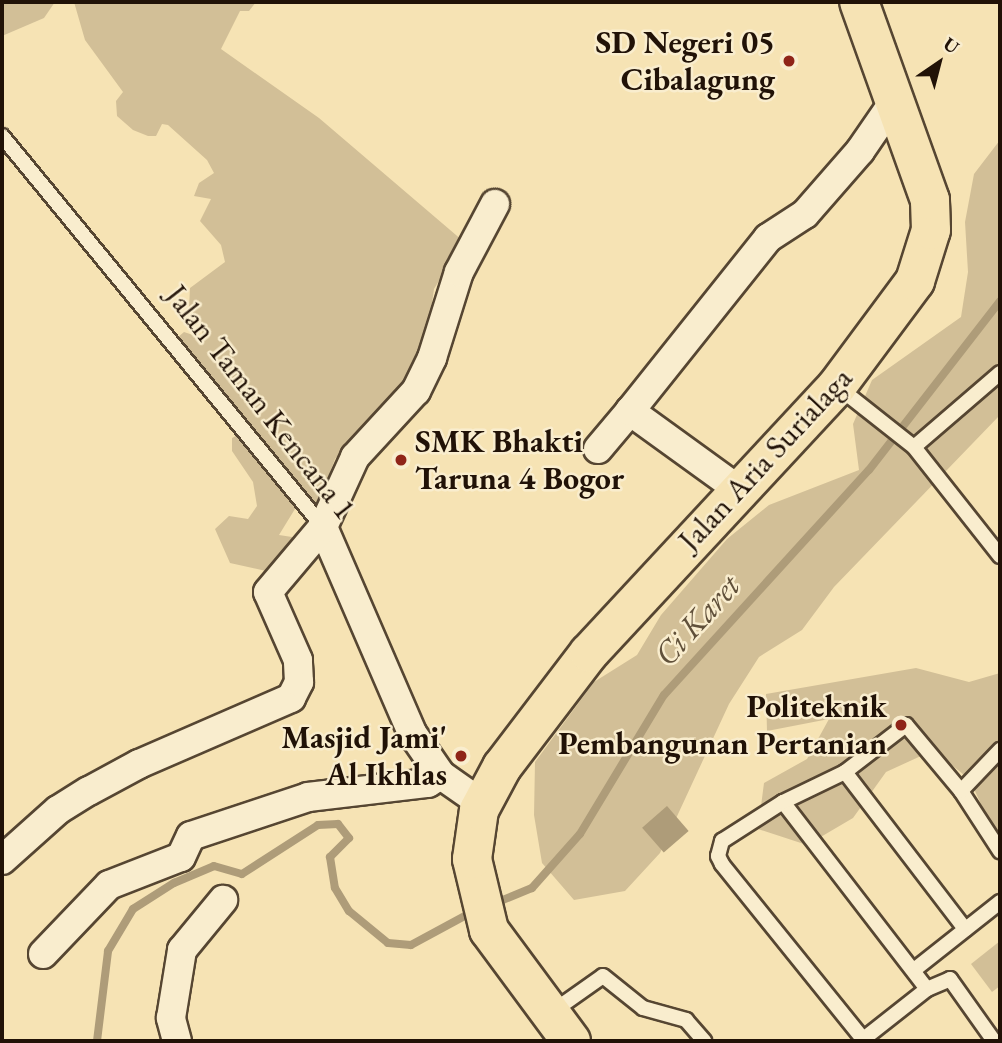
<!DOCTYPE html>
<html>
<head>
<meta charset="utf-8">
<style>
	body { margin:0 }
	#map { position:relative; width:1002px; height:1043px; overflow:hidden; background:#f6e3b4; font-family:"EB Garamond",serif }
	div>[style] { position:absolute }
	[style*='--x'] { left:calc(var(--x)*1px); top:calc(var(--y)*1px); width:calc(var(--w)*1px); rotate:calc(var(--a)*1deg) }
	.green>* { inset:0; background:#d2bf97 }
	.water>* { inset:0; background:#ae9c79; transform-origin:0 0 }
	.stream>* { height:8px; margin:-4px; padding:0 4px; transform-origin:4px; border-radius:4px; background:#ae9c79 }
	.roads { filter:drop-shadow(2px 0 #564632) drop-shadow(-2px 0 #564632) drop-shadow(0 2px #564632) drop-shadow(0 -2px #564632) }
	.lane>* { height:14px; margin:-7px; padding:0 7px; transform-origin:7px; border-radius:7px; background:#f9edce }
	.street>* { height:28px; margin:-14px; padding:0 14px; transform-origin:14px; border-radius:14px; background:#f9edce }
	.primary>* { height:38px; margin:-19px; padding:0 19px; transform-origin:19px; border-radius:19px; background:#f6e3b4 }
	.dots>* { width:19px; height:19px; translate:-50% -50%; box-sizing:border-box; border:4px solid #f9edce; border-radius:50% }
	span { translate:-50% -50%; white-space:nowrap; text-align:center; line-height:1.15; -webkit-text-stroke:5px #f9edce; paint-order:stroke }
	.poi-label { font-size:32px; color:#211207; font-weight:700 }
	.right { translate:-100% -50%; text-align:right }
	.left { translate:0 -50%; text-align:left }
	.street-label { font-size:32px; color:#211207 }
	.water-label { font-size:33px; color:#60503a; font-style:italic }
	.frame { position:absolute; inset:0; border:4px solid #211207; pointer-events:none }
	.north { position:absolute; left:904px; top:28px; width:70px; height:70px; -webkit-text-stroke:5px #f9edce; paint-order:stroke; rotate:35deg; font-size:19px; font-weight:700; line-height:28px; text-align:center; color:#211207 }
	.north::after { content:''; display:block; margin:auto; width:24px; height:32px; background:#211207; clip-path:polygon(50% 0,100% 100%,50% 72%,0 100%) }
</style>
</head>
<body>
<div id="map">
	<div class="green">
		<i style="clip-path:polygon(2px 2px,55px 2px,44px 18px,2px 36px)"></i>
		<i style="clip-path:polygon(74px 2px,256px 2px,249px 11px,240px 11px,221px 49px,319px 118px,463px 241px,434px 289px,426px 346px,403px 386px,335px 459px,317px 506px,308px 501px,298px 504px,279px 535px,292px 537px,292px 547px,266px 571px,230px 563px,215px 529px,229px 516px,248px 519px,257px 506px,253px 482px,232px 451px,232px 438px,249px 429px,247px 423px,177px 338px,184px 332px,202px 338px,202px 327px,189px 308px,190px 288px,225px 262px,221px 245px,200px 221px,211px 199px,194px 196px,199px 183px,214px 173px,207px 160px,168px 125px,162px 124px,156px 136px,148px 136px,133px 130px,117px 116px,116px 101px,123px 92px,85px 40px)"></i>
		<i style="clip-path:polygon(1000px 140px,1000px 415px,834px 587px,802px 630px,759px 657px,729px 704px,660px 853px,625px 891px,574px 900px,542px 863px,534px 815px,535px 762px,594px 682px,637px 655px,661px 615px,727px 539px,769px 505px,859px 470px,853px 424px,872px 380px,961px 317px,968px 272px,965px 222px,974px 174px)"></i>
		<i style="clip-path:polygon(916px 668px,969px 682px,1000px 673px,1000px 846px,970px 780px,934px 750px,886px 772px,853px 818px,807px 845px,758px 829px,764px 783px,807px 759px,829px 719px,767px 731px,766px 694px)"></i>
		<i style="clip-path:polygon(1000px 941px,1000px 986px,992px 992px,971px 964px)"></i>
	</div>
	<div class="water">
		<i style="left:667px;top:806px;width:33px;height:33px;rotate:49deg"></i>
	</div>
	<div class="stream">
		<i style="--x:493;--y:904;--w:42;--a:-22.3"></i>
		<i style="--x:532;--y:888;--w:72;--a:-48.4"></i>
		<i style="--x:580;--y:834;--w:162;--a:-58.9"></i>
		<i style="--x:664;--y:695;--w:304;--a:-47.7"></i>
		<i style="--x:869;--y:470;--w:214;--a:-52.2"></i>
		<i style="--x:97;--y:1041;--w:91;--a:-83"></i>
		<i style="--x:108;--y:951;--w:49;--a:-59.2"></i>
		<i style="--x:133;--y:909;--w:49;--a:-32.4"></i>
		<i style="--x:174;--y:883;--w:43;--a:-23"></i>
		<i style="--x:214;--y:866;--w:29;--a:16"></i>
		<i style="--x:242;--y:874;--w:90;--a:-32.8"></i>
		<i style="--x:318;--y:825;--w:20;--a:-3"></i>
		<i style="--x:338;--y:824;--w:18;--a:52"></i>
		<i style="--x:349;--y:838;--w:27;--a:135"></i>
		<i style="--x:330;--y:857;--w:31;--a:81"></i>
		<i style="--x:335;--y:888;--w:27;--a:59"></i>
		<i style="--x:349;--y:911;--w:50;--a:39.4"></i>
		<i style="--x:388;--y:943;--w:23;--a:5"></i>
		<i style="--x:411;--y:945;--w:72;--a:-28.4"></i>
	</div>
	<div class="roads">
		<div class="lane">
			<i style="--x:2;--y:136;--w:506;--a:50.61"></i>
			<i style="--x:1000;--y:373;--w:113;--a:139.3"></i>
			<i style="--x:914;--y:447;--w:139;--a:51.7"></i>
			<i style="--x:838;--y:387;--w:97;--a:38.3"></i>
			<i style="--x:845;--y:772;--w:198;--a:52.6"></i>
			<i style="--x:961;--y:791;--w:72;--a:57"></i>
			<i style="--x:783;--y:802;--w:236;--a:52.4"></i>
			<i style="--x:927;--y:989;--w:84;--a:141.8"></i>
			<i style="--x:914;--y:970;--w:110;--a:-38.3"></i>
			<i style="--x:927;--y:989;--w:25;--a:-23"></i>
			<i style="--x:950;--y:979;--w:76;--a:54.6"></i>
			<i style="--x:552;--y:1012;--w:62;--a:-35.2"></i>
			<i style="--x:603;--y:976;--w:51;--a:38.7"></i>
			<i style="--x:643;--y:1008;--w:45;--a:15.6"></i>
			<i style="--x:686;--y:1020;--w:28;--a:49"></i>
			<i style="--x:863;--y:1039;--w:225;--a:-128.9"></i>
			<i style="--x:722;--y:864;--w:9;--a:-117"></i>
			<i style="--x:718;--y:856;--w:16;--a:-75"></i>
			<i style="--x:722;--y:841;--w:72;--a:-32.6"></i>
			<i style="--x:783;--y:802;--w:69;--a:-25.8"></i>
			<i style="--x:845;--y:772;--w:77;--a:-37.6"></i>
			<i style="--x:906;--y:725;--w:86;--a:50.2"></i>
			<i style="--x:961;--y:791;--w:57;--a:-46.4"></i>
		</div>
		<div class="street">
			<i style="--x:598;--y:449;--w:50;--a:-49.9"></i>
			<i style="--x:739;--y:490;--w:135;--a:-144.1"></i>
			<i style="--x:630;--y:411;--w:221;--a:-51.4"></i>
			<i style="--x:768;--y:238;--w:44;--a:-33"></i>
			<i style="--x:805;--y:214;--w:84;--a:-48.9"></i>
			<i style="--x:860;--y:151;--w:62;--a:-55.5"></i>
			<i style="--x:323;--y:527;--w:224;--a:66.6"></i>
			<i style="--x:412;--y:733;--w:51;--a:55.4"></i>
			<i style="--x:441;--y:775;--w:49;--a:35"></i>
			<i style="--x:2;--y:860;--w:75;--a:-41.8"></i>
			<i style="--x:58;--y:810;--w:36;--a:-32"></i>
			<i style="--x:89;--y:791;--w:57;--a:-28.4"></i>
			<i style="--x:139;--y:764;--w:166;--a:-23.5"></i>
			<i style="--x:291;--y:698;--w:18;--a:-63"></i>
			<i style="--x:299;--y:682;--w:22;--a:-93"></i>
			<i style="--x:298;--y:660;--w:74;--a:-113.8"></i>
			<i style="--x:268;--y:592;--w:85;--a:-49.8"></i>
			<i style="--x:323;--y:527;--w:77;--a:-65.4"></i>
			<i style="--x:355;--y:457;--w:90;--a:-47.3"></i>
			<i style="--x:416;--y:391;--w:37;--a:-64"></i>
			<i style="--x:432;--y:358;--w:90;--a:-72.6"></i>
			<i style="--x:459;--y:272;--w:77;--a:-62.1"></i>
			<i style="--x:43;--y:954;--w:95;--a:-46.3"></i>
			<i style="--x:109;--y:885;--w:77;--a:-21.3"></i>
			<i style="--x:181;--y:857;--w:23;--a:-65"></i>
			<i style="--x:191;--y:836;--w:123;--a:-18.4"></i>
			<i style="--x:308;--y:797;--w:121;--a:-6.7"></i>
			<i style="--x:428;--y:783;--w:15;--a:-32"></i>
			<i style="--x:177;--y:1041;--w:24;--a:-105"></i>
			<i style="--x:171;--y:1018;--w:69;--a:-80.8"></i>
			<i style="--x:182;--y:950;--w:65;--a:-50.6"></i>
		</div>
		<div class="primary">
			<i style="--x:571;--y:1041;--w:138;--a:-126.5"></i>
			<i style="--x:489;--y:930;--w:73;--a:-103.5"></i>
			<i style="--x:472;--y:859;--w:49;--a:-81.9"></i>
			<i style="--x:479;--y:810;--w:49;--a:-61.9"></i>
			<i style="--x:502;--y:767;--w:143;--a:-52.7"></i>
			<i style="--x:589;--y:653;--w:364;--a:-47.1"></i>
			<i style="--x:837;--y:386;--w:131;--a:-53.4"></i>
			<i style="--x:915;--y:281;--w:53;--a:-72.6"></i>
			<i style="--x:931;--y:230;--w:30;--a:-92"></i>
			<i style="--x:930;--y:200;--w:210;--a:-109.7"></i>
		</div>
	</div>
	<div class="dots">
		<i style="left:789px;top:61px;background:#8f2418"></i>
		<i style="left:401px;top:460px;background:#8f2418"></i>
		<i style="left:901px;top:725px;background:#8f2418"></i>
		<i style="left:461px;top:756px;background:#8f2418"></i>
	</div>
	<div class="poi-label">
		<span class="right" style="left:775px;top:61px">SD Negeri 05<br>Cibalagung</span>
		<span class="left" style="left:415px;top:460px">SMK Bhakti<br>Taruna 4 Bogor</span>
		<span class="right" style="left:887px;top:725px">Politeknik<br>Pembangunan Pertanian</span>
		<span class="right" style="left:447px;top:756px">Masjid Jami'<br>Al Ikhlas</span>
	</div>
	<div class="street-label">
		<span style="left:261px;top:402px;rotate:52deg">Jalan Taman Kencana 1</span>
		<span style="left:765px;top:459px;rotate:-47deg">Jalan Aria Surialaga</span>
	</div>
	<div class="water-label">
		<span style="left:697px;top:620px;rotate:-48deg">Ci Karet</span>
	</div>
	<div class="frame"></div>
	<div class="north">U</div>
</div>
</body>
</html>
